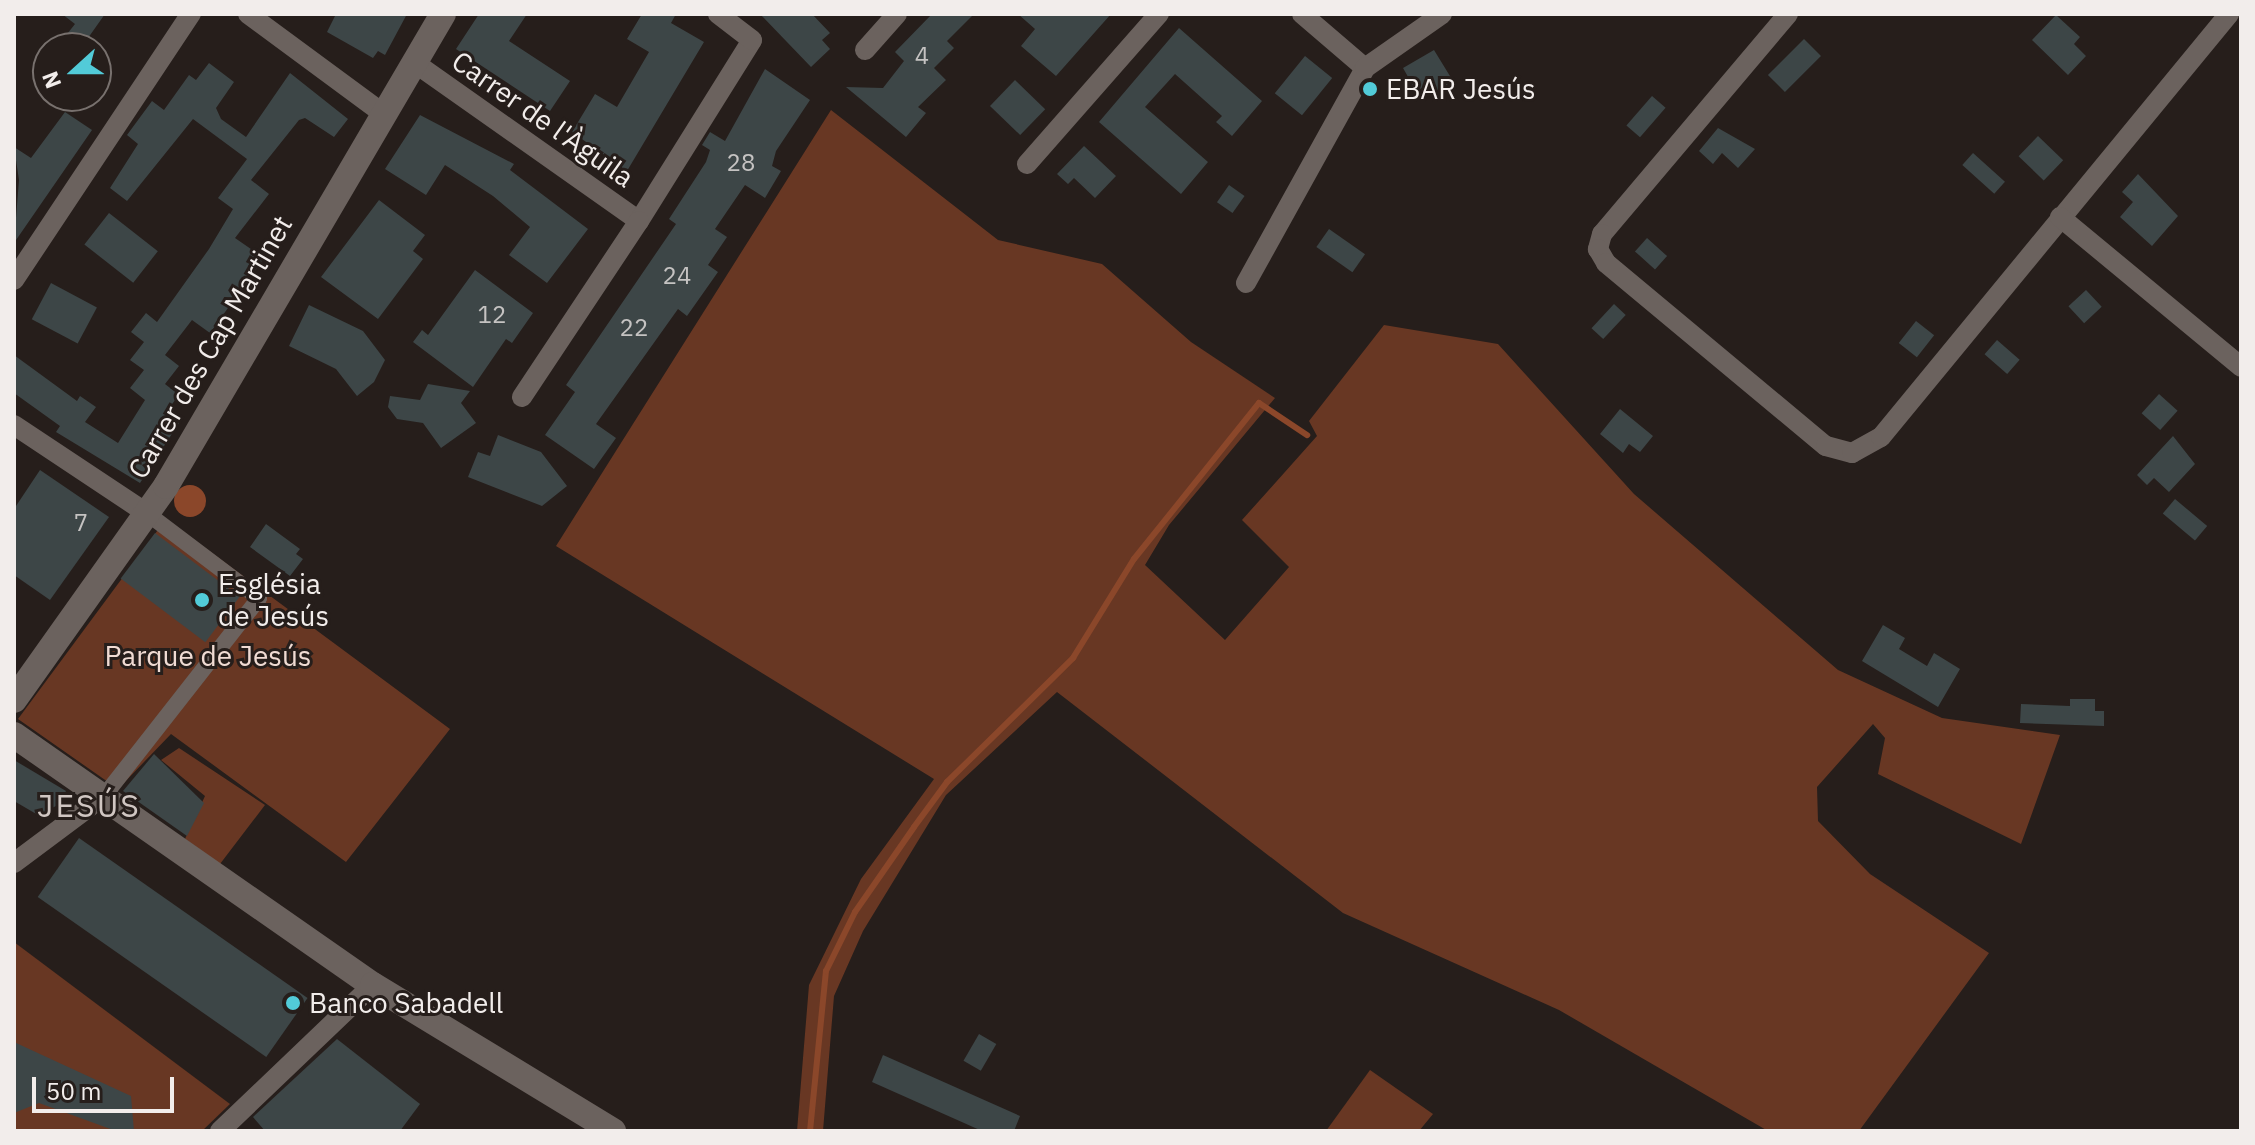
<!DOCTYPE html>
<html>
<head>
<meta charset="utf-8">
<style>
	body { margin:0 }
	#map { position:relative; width:2255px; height:1145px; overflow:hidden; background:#261e1b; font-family:"IBM Plex Sans",sans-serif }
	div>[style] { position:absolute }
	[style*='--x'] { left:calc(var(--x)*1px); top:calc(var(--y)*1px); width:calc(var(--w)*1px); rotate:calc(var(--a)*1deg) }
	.green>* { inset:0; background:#683723 }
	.water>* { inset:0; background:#8b472a }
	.round { border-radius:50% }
	.stream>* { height:6px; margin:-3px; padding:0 3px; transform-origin:3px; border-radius:3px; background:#8b472a }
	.building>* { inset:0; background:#3d4647; transform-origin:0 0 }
	.pedestrian>* { height:16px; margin:-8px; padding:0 8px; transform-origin:8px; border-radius:8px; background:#6b625e }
	.minor>* { height:20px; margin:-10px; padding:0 10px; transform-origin:10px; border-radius:10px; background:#6b625e }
	.tertiary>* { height:26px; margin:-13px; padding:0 13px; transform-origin:13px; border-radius:13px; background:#6b625e }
	.dots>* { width:22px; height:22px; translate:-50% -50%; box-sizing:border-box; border:4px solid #261e1b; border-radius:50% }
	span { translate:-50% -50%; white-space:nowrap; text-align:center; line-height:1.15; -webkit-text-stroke:6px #261e1b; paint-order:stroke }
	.number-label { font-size:24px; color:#c5c3c2 }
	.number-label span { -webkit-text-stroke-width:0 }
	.poi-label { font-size:28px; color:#f2edeb }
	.left { translate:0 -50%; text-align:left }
	.street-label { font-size:28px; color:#f2edeb }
	.park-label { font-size:28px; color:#f0dbd3 }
	.quarter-label { font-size:32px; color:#d0c6c2; letter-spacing:2px }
	.frame { position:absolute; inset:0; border:16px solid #f2edeb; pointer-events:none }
	.north { position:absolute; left:32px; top:32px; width:80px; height:80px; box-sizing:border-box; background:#261e1b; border:2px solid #78716e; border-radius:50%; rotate:249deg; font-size:22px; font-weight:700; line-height:32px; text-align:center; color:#f2edeb }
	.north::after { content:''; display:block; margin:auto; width:28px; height:36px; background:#52cbd8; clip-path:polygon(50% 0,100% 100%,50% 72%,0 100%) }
	.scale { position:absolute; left:32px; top:1077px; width:142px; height:36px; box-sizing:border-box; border:4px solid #f2edeb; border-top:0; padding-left:10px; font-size:24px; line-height:28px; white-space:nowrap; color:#f2edeb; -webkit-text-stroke:6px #261e1b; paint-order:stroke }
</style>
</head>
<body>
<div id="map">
	<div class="green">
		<i style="clip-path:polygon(831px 110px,998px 240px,1102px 264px,1191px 342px,1275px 398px,1169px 525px,1145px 565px,1225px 640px,1289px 567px,1242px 520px,1317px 436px,1309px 421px,1384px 325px,1498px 344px,1634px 494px,1838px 670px,1942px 718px,2060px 735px,2021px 844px,1878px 774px,1885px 738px,1873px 724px,1817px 787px,1818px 821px,1870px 874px,1989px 953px,1859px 1131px,1768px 1131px,1559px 1010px,1343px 913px,1057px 692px,946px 795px,863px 931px,834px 996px,823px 1131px,797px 1131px,809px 985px,861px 879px,934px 779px,556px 546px)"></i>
		<i style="clip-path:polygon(166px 519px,450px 729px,346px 862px,171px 734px,118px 789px,18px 719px)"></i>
		<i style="clip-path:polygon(179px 748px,265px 805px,220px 864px,185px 839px,205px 796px,161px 760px)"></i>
		<i style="clip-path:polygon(14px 942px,230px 1104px,202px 1131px,14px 1131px)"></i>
		<i style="clip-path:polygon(1370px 1070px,1433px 1114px,1419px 1131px,1326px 1131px)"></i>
	</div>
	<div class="water">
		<i class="round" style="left:174px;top:485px;width:32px;height:32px"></i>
	</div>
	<div class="stream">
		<i style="--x:810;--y:1131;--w:161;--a:-84.3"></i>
		<i style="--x:826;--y:971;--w:66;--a:-63.8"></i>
		<i style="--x:855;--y:912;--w:103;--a:-55.2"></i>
		<i style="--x:914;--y:827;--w:56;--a:-53.7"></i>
		<i style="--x:947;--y:782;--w:177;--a:-44.5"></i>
		<i style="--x:1073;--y:658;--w:116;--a:-58.4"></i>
		<i style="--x:1134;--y:559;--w:200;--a:-51.3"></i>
		<i style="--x:1259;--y:403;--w:58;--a:33.7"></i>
	</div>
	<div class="building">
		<i style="clip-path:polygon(62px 14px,105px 14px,81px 48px,56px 48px,75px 24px)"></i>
		<i style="clip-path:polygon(336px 14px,407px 14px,385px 55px,378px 51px,373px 58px,327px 32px)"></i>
		<i style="clip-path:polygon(479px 14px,527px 14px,509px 41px,570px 81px,550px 111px,456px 49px)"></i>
		<i style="clip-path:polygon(642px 14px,676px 14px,671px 23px,704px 42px,627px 171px,572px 132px,595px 94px,617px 107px,649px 52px,627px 39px)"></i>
		<i style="clip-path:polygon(760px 14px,812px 14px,830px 33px,822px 40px,830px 49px,811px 67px)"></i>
		<i style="clip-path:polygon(932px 14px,974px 14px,947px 41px,954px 48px,934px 68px,946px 80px,918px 107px,926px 113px,906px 137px,846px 87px,883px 88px,904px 61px,895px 52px)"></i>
		<i style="clip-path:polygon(1018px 14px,1111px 14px,1056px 76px,1021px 46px,1035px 29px)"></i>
		<i style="clip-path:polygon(2056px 15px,2080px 37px,2074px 44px,2086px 56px,2068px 75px,2032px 40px)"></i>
		<i style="clip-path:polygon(1179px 28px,1262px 101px,1232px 136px,1216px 122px,1222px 116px,1175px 74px,1145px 107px,1208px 162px,1181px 194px,1099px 122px)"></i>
		<i style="left:1804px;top:39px;width:24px;height:51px;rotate:45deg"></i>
		<i style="clip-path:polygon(1434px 50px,1453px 81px,1431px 94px,1426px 86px,1416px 91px,1403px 68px)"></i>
		<i style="left:1305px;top:56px;width:35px;height:48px;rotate:39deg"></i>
		<i style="clip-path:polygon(209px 63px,234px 82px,216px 108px,221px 119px,246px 137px,290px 73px,348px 119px,334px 137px,305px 118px,299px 120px,251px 180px,269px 194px,235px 238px,264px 258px,210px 333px,192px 320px,165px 355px,179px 366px,165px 384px,179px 395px,166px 412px,179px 423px,140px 483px,56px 432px,60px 426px,14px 393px,14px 355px,77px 401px,80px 396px,96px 407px,85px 422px,118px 443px,145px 400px,130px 388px,144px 370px,130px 360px,144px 342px,131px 332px,146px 313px,157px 322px,209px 249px,233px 209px,218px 198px,247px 159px,193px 119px,127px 201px,110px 188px,138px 144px,127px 135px,152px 101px,164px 110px,189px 75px,196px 80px)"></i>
		<i style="clip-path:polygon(765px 69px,810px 100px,776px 151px,772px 166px,781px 171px,765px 198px,745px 185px,715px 229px,727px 237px,708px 265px,718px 272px,687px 316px,678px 309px,596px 424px,616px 438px,594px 469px,545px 435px,575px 392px,566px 385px,676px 224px,669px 219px,706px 162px,710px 150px,702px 145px,710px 132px,725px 141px)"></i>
		<i style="left:1015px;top:80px;width:42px;height:36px;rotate:44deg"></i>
		<i style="left:1652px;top:96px;width:18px;height:39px;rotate:41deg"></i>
		<i style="clip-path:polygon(65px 112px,92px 130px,14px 243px,19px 180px,14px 147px,31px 158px)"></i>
		<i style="clip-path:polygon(420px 115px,514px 164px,510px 170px,588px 229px,547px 283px,509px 255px,530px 227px,493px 196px,445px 165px,426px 195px,385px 169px)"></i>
		<i style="clip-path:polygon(1718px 128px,1755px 149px,1738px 168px,1722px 153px,1713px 164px,1699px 151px)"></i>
		<i style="left:2038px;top:136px;width:35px;height:28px;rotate:44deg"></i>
		<i style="clip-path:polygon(1084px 146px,1116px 176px,1095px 198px,1074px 178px,1068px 184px,1057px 174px)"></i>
		<i style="left:1973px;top:153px;width:43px;height:16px;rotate:42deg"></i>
		<i style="clip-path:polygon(2138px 174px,2178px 216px,2152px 246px,2120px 217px,2133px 202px,2122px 192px)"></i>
		<i style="left:1229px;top:185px;width:19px;height:21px;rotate:35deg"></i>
		<i style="clip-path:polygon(379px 200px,425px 235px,413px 251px,423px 259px,378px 319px,321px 277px)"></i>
		<i style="left:109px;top:213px;width:62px;height:40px;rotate:38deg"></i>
		<i style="left:1329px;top:229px;width:44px;height:22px;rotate:35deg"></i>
		<i style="left:1647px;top:238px;width:27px;height:18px;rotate:42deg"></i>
		<i style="clip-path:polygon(475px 270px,533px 313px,512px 343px,506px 339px,473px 387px,413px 342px,422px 330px,428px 335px)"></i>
		<i style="left:51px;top:283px;width:52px;height:41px;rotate:28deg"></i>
		<i style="left:2086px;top:290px;width:23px;height:24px;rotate:47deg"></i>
		<i style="left:1614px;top:304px;width:16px;height:33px;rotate:43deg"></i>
		<i style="clip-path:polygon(309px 305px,363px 331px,385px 360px,374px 382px,357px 396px,336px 369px,289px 346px)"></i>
		<i style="left:1916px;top:321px;width:23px;height:28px;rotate:38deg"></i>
		<i style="left:1997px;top:340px;width:30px;height:19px;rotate:41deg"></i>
		<i style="clip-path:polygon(428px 384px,470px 391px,461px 403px,476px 423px,441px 448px,423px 423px,397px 419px,388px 407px,390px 396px,420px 400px)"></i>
		<i style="left:2159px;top:394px;width:25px;height:26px;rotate:42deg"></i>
		<i style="clip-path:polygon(1620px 409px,1653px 436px,1640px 452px,1629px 444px,1623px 453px,1600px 434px)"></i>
		<i style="clip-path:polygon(498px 435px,541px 452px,567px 486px,542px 506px,468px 477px,478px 452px,490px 456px)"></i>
		<i style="clip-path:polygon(2173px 436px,2195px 464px,2169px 492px,2154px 478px,2147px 485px,2137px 475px)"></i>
		<i style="clip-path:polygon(40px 470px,109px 517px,50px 600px,14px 575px,14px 509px)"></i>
		<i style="left:2175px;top:499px;width:42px;height:19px;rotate:40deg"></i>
		<i style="clip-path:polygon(266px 524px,300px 549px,296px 554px,303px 559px,290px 576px,250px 547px)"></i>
		<i style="left:155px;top:533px;width:106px;height:57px;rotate:37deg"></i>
		<i style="clip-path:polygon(1883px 625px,1905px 638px,1899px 649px,1927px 666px,1934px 653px,1960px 669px,1938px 707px,1862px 661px)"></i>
		<i style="clip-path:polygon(2070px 699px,2095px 699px,2095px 711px,2104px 711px,2104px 726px,2020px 723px,2021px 704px,2070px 706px)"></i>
		<i style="clip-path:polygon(154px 754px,204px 803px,187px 836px,123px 791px)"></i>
		<i style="clip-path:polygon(14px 760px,66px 791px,58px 805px,38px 815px,14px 801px)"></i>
		<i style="left:79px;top:838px;width:279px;height:72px;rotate:35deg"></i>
		<i style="left:979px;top:1034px;width:20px;height:31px;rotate:30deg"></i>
		<i style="clip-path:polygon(337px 1039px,420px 1104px,400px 1131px,265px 1131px,253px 1117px)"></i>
		<i style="clip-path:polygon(14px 1042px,131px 1096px,134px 1131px,116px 1131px,39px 1103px,14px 1113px)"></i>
		<i style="clip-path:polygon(883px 1055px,1020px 1116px,1014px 1131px,982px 1131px,872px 1082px)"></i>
	</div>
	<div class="pedestrian">
		<i style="--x:104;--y:796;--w:251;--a:-51.9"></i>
		<i style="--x:259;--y:598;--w:139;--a:-142.9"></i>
	</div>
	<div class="minor">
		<i style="--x:248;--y:14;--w:170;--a:36.4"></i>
		<i style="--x:1302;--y:14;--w:83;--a:40.6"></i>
		<i style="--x:1788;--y:14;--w:288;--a:130.2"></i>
		<i style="--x:1602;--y:234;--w:16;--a:105"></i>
		<i style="--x:1598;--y:249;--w:16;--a:60"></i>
		<i style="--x:1606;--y:263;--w:286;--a:39.8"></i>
		<i style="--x:1826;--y:446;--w:27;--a:15"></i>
		<i style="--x:1852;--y:453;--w:33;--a:-29"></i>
		<i style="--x:1881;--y:437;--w:548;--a:-50.56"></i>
		<i style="--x:865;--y:50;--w:48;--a:-48.4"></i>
		<i style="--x:415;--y:63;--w:274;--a:35.2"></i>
		<i style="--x:639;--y:221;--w:213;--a:-58"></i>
		<i style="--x:752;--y:40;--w:43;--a:-142.6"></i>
		<i style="--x:1027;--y:164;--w:200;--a:-48.7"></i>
		<i style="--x:2060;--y:217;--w:235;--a:39.6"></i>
		<i style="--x:14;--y:280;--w:320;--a:-56.4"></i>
		<i style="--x:1246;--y:283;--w:246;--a:-61"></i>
		<i style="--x:1365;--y:68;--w:94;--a:-35"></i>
		<i style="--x:522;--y:397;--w:211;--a:-56.4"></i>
		<i style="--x:14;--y:425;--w:161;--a:33.6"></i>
		<i style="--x:14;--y:863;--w:112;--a:-36.7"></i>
		<i style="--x:220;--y:1131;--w:211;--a:-43.7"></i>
	</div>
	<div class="tertiary">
		<i style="--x:14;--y:700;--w:262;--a:-54.6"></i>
		<i style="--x:166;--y:486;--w:547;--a:-59.59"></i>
		<i style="--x:14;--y:735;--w:437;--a:34.9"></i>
		<i style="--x:373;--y:985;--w:281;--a:31.3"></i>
	</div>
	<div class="dots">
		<i style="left:1370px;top:89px;background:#52cbd8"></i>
		<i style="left:202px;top:600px;background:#52cbd8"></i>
		<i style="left:293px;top:1003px;background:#52cbd8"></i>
	</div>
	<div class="number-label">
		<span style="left:922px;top:56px">4</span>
		<span style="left:741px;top:163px">28</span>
		<span style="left:677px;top:276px">24</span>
		<span style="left:492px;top:315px">12</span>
		<span style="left:634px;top:328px">22</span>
		<span style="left:81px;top:523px">7</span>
	</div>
	<div class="poi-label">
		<span class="left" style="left:1386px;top:89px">EBAR Jesús</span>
		<span class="left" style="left:218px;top:600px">Església<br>de Jesús</span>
		<span class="left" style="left:309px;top:1003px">Banco Sabadell</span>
	</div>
	<div class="street-label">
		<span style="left:543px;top:119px;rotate:35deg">Carrer de l'Àguila</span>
		<span style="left:210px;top:347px;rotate:-60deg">Carrer des Cap Martinet</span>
	</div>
	<div class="park-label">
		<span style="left:208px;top:656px">Parque de Jesús</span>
	</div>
	<div class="quarter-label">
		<span style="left:89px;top:805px">JESÚS</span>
	</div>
	<div class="frame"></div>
	<div class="north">N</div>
	<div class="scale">50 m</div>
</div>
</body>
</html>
